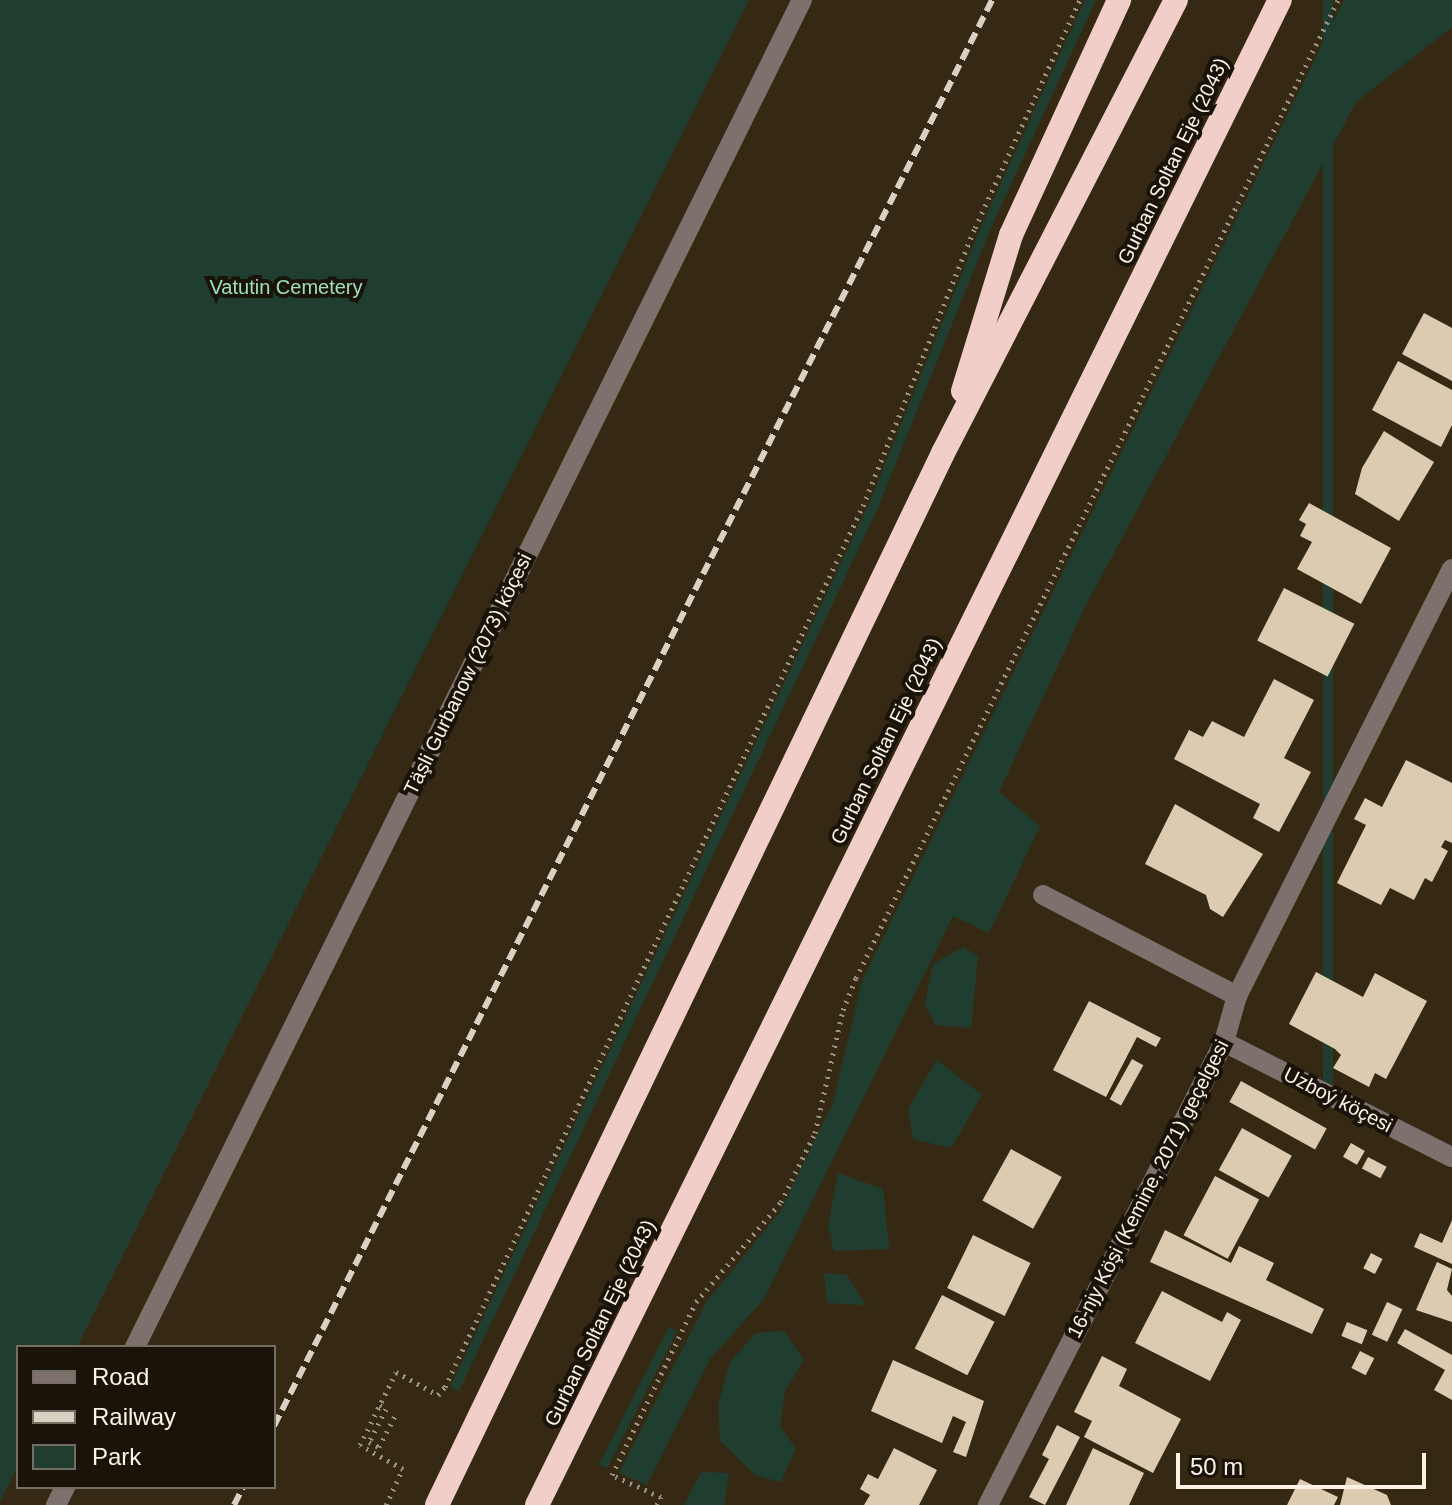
<!DOCTYPE html>
<html>
<head>
<meta charset="utf-8">
<style>
	body { margin:0 }
	#map { position:relative; width:1452px; height:1505px; overflow:hidden; background:#362914; font-family:Helvetica,sans-serif }
	div>[style] { position:absolute }
	[style*='--x'] { left:calc(var(--x)*1px); top:calc(var(--y)*1px); width:calc(var(--w)*1px); rotate:calc(var(--a)*1deg) }
	.green>* { inset:0; background:#203e2f; transform-origin:0 0 }
	.building>* { inset:0; background:#dccbb1; transform-origin:0 0 }
	.path>* { height:5px; margin-top:-2.5px; transform-origin:0; background:repeating-linear-gradient(90deg,#9d9382 0 2px,transparent 0 8px) }
	.street>* { height:20px; margin:-10px; padding:0 10px; transform-origin:10px; border-radius:10px; background:#7e706d }
	.highway>* { height:24px; margin:-12px; padding:0 12px; transform-origin:12px; border-radius:12px; background:#f1cfc8 }
	.rail>* { height:6px; margin-top:-3px; transform-origin:0; background:repeating-linear-gradient(90deg,#dbd1c2 0 12px,transparent 0 18px) }
	span { translate:-50% -50%; white-space:nowrap; text-align:center; line-height:1.15; -webkit-text-stroke:8px #19130a; paint-order:stroke }
	.street-label { font-size:20px; color:#fcf3e6 }
	.park-label { font-size:20px; color:#9de0bd }
	.legend { position:absolute; left:16px; top:1345px; width:260px; height:144px; box-sizing:border-box; background:#19130a; border:2px solid #746d62; margin:0; padding:10px 14px; list-style:none; font-size:24px; color:#fcf3e6 }
	.legend li { display:flex; align-items:center; gap:16px; height:40px }
	.legend b { width:40px; border:2px solid #746d62 }
	.scale { position:absolute; left:1176px; top:1453px; width:250px; height:36px; box-sizing:border-box; border:4px solid #fcf3e6; border-top:0; padding-left:10px; font-size:24px; line-height:28px; white-space:nowrap; color:#fcf3e6; -webkit-text-stroke:6px #19130a; paint-order:stroke }
</style>
</head>
<body>
<div id="map">
	<div class="green">
		<i style="clip-path:polygon(0 0,749px 0,77px 1347px,18px 1347px,18px 1466px,0 1502px)"></i>
		<i style="clip-path:polygon(1085px 0,1096px 0,990px 230px,877px 510px,459px 1391px,450px 1387px,868px 506px,981px 227px)"></i>
		<i style="left:1323px;top:0;width:10px;height:1085px"></i>
		<i style="clip-path:polygon(1344px 0,1452px 0,1452px 27px,1356px 102px,1086px 605px,999px 792px,1040px 826px,989px 933px,953px 916px,764px 1299px,710px 1359px,647px 1485px,619px 1473px,707px 1301px,780px 1212px,833px 1103px,862px 981px)"></i>
		<i style="clip-path:polygon(963px 947px,978px 956px,971px 1028px,935px 1025px,925px 1004px,933px 964px)"></i>
		<i style="clip-path:polygon(937px 1060px,982px 1095px,951px 1148px,913px 1139px,908px 1109px)"></i>
		<i style="clip-path:polygon(838px 1173px,883px 1189px,889px 1249px,834px 1251px,828px 1227px)"></i>
		<i style="clip-path:polygon(824px 1273px,847px 1275px,866px 1305px,827px 1303px)"></i>
		<i style="left:669px;top:1327px;width:9px;height:154px;rotate:27deg"></i>
		<i style="clip-path:polygon(784px 1331px,804px 1360px,785px 1391px,780px 1426px,796px 1449px,781px 1482px,755px 1475px,720px 1441px,718px 1405px,730px 1362px,756px 1333px)"></i>
		<i style="clip-path:polygon(701px 1472px,729px 1473px,724px 1505px,684px 1505px)"></i>
	</div>
	<div class="building">
		<i style="clip-path:polygon(1424px 313px,1452px 328px,1452px 381px,1402px 354px)"></i>
		<i style="clip-path:polygon(1398px 361px,1452px 390px,1452px 425px,1441px 447px,1372px 410px)"></i>
		<i style="clip-path:polygon(1384px 431px,1434px 462px,1399px 521px,1355px 494px,1362px 468px)"></i>
		<i style="clip-path:polygon(1309px 503px,1391px 548px,1361px 604px,1297px 569px,1312px 542px,1300px 536px,1306px 524px,1299px 520px)"></i>
		<i style="left:1284px;top:588px;width:79px;height:59px;rotate:27deg"></i>
		<i style="clip-path:polygon(1274px 679px,1314px 700px,1284px 758px,1311px 772px,1279px 832px,1253px 818px,1260px 804px,1174px 759px,1189px 730px,1203px 737px,1212px 721px,1244px 737px)"></i>
		<i style="clip-path:polygon(1406px 760px,1452px 783px,1452px 843px,1445px 840px,1441px 847px,1448px 851px,1432px 882px,1425px 878px,1414px 900px,1390px 888px,1381px 905px,1337px 883px,1366px 825px,1354px 819px,1365px 798px,1382px 807px)"></i>
		<i style="clip-path:polygon(1175px 804px,1263px 854px,1223px 917px,1210px 909px,1206px 895px,1145px 864px)"></i>
		<i style="clip-path:polygon(1316px 972px,1363px 997px,1375px 973px,1427px 1001px,1386px 1079px,1375px 1073px,1369px 1087px,1333px 1068px,1341px 1055px,1335px 1049px,1289px 1024px)"></i>
		<i style="clip-path:polygon(1089px 1001px,1161px 1038px,1156px 1047px,1137px 1037px,1106px 1097px,1053px 1070px)"></i>
		<i style="left:1132px;top:1059px;width:13px;height:46px;rotate:29deg"></i>
		<i style="left:1241px;top:1081px;width:98px;height:24px;rotate:29deg"></i>
		<i style="left:1242px;top:1128px;width:57px;height:48px;rotate:29deg"></i>
		<i style="left:1351px;top:1143px;width:16px;height:16px;rotate:30deg"></i>
		<i style="left:1011px;top:1149px;width:58px;height:59px;rotate:29deg"></i>
		<i style="left:1368px;top:1157px;width:21px;height:13px;rotate:28deg"></i>
		<i style="left:1215px;top:1176px;width:50px;height:67px;rotate:28deg"></i>
		<i style="clip-path:polygon(1452px 1220px,1452px 1264px,1414px 1247px,1420px 1233px,1442px 1243px)"></i>
		<i style="clip-path:polygon(1165px 1230px,1231px 1263px,1239px 1246px,1274px 1263px,1266px 1280px,1324px 1309px,1312px 1334px,1150px 1262px)"></i>
		<i style="left:973px;top:1235px;width:64px;height:59px;rotate:26deg"></i>
		<i style="left:1371px;top:1253px;width:13px;height:17px;rotate:27deg"></i>
		<i style="clip-path:polygon(1437px 1262px,1452px 1269px,1447px 1290px,1452px 1296px,1452px 1322px,1416px 1310px)"></i>
		<i style="clip-path:polygon(1162px 1291px,1222px 1322px,1227px 1312px,1241px 1320px,1210px 1381px,1135px 1343px)"></i>
		<i style="left:942px;top:1295px;width:59px;height:60px;rotate:27deg"></i>
		<i style="left:1387px;top:1302px;width:17px;height:36px;rotate:25deg"></i>
		<i style="left:1347px;top:1322px;width:22px;height:15px;rotate:22deg"></i>
		<i style="clip-path:polygon(1405px 1329px,1452px 1355px,1452px 1400px,1434px 1390px,1445px 1370px,1397px 1343px)"></i>
		<i style="left:1360px;top:1351px;width:16px;height:19px;rotate:27deg"></i>
		<i style="clip-path:polygon(1102px 1356px,1127px 1369px,1119px 1386px,1181px 1419px,1153px 1473px,1084px 1437px,1092px 1421px,1074px 1412px)"></i>
		<i style="clip-path:polygon(893px 1360px,984px 1401px,966px 1457px,953px 1452px,966px 1422px,953px 1416px,942px 1443px,871px 1411px)"></i>
		<i style="clip-path:polygon(1057px 1425px,1080px 1437px,1045px 1505px,1029px 1497px,1049px 1459px,1042px 1455px)"></i>
		<i style="clip-path:polygon(894px 1448px,937px 1470px,919px 1505px,864px 1505px,870px 1495px,860px 1489px,868px 1474px,878px 1479px)"></i>
		<i style="clip-path:polygon(1093px 1448px,1144px 1473px,1129px 1505px,1066px 1505px)"></i>
		<i style="clip-path:polygon(1347px 1477px,1387px 1495px,1391px 1505px,1340px 1505px)"></i>
		<i style="clip-path:polygon(1300px 1479px,1338px 1497px,1334px 1505px,1287px 1505px)"></i>
	</div>
	<div class="path">
		<i style="--x:380;--y:1405;--w:7;--a:34"></i>
		<i style="--x:386;--y:1409;--w:37;--a:117"></i>
		<i style="--x:369;--y:1442;--w:11;--a:27"></i>
		<i style="--x:379;--y:1447;--w:35;--a:-63"></i>
		<i style="--x:386;--y:1505;--w:40;--a:-65"></i>
		<i style="--x:403;--y:1469;--w:49;--a:-150.8"></i>
		<i style="--x:360;--y:1445;--w:81;--a:-63.7"></i>
		<i style="--x:396;--y:1372;--w:48;--a:28.7"></i>
		<i style="--x:438;--y:1395;--w:11;--a:-49"></i>
		<i style="--x:445;--y:1387;--w:975;--a:-64.62"></i>
		<i style="--x:863;--y:506;--w:300;--a:-68.1"></i>
		<i style="--x:975;--y:228;--w:251;--a:-65.3"></i>
		<i style="--x:657;--y:1505;--w:9;--a:-63"></i>
		<i style="--x:661;--y:1497;--w:54;--a:-155.8"></i>
		<i style="--x:612;--y:1475;--w:192;--a:-64.1"></i>
		<i style="--x:696;--y:1302;--w:131;--a:-49.6"></i>
		<i style="--x:781;--y:1202;--w:77;--a:-63.8"></i>
		<i style="--x:815;--y:1133;--w:126;--a:-77.2"></i>
		<i style="--x:843;--y:1010;--w:35;--a:-68"></i>
		<i style="--x:856;--y:978;--w:1090;--a:-63.76"></i>
	</div>
	<div class="street">
		<i style="--x:1043;--y:895;--w:219;--a:27.5"></i>
		<i style="--x:1224;--y:1042;--w:255;--a:26.8"></i>
		<i style="--x:135;--y:1347;--w:1503;--a:-63.66"></i>
		<i style="--x:56;--y:1505;--w:20;--a:-63"></i>
		<i style="--x:988;--y:1505;--w:520;--a:-62.99"></i>
		<i style="--x:1224;--y:1042;--w:48;--a:-74.2"></i>
		<i style="--x:1237;--y:996;--w:478;--a:-63.3"></i>
	</div>
	<div class="highway">
		<i style="--x:963;--y:391;--w:163;--a:-72.9"></i>
		<i style="--x:1011;--y:235;--w:259;--a:-65.3"></i>
		<i style="--x:437;--y:1505;--w:1167;--a:-64.31"></i>
		<i style="--x:943;--y:453;--w:509;--a:-62.78"></i>
		<i style="--x:537;--y:1505;--w:1678;--a:-63.73"></i>
	</div>
	<div class="rail">
		<i style="--x:274;--y:1426;--w:1597;--a:-63.27"></i>
		<i style="--x:234;--y:1505;--w:20;--a:-63"></i>
	</div>
	<div class="street-label">
		<span style="left:1173px;top:161px;rotate:-64deg">Gurban Soltan Eje (2043)</span>
		<span style="left:468px;top:674px;rotate:-64deg">Täşli Gurbanow (2073) köçesi</span>
		<span style="left:886px;top:741px;rotate:-64deg">Gurban Soltan Eje (2043)</span>
		<span style="left:1338px;top:1100px;rotate:27deg">Uzboý köçesi</span>
		<span style="left:1148px;top:1189px;rotate:-63deg">16-njy Köşi (Kemine, 2071) geçelgesi</span>
		<span style="left:600px;top:1323px;rotate:-64deg">Gurban Soltan Eje (2043)</span>
	</div>
	<div class="park-label">
		<span style="left:286px;top:287px">Vatutin Cemetery</span>
	</div>
	<ul class="legend">
	<li><b style="height:10px;background:#7e706d"></b>Road</li>
	<li><b style="height:10px;background:#dbd1c2"></b>Railway</li>
	<li><b style="height:22px;background:#203e2f"></b>Park</li>
	</ul>
	<div class="scale">50 m</div>
</div>
</body>
</html>
